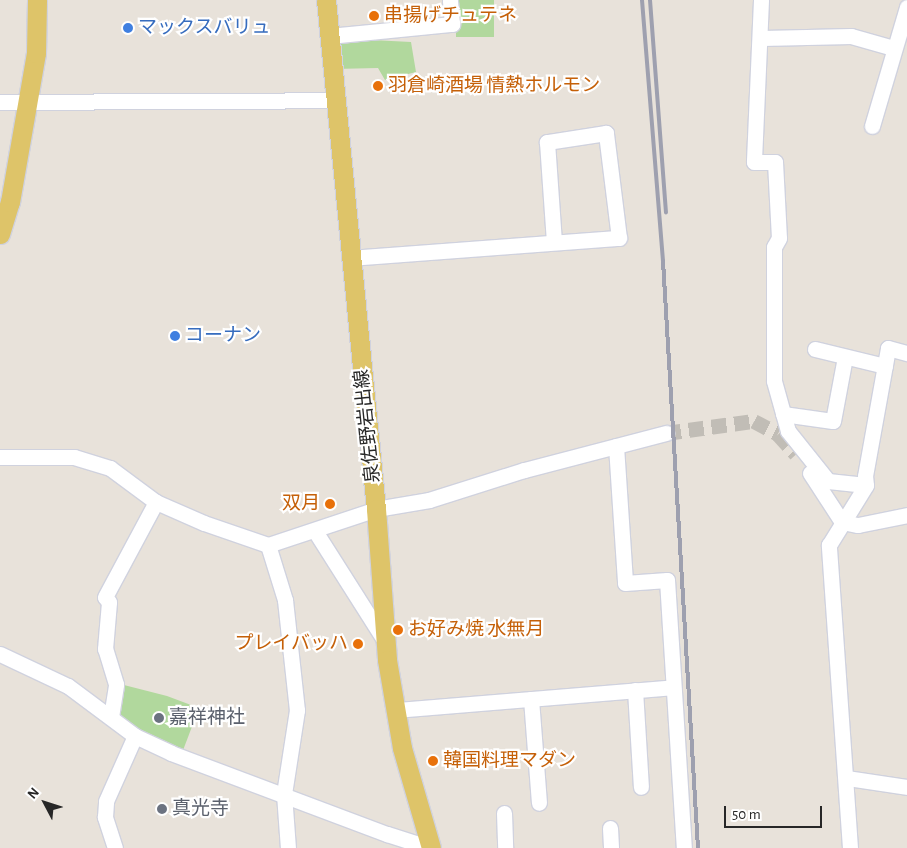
<!DOCTYPE html>
<html>
<head>
<meta charset="utf-8">
<style>
	body { margin:0 }
	#map { position:relative; width:907px; height:848px; overflow:hidden; background:#e8e2da; font-family:"Alegreya Sans","Noto Sans JP",sans-serif }
	div>[style] { position:absolute }
	[style*='--x'] { left:calc(var(--x)*1px); top:calc(var(--y)*1px); width:calc(var(--w)*1px); rotate:calc(var(--a)*1deg) }
	.green>* { inset:0; background:#b1d89d; transform-origin:0 0 }
	.minor-tunnel>* { height:15px; margin-top:-7.5px; transform-origin:0; background:repeating-linear-gradient(90deg,#c1bdb6 0 15px,transparent 0 23px) }
	.roads { filter:drop-shadow(1px 0 #d0d2de) drop-shadow(-1px 0 #d0d2de) drop-shadow(0 1px #d0d2de) drop-shadow(0 -1px #d0d2de) }
	.minor>* { height:15px; margin:-7.5px; padding:0 7.5px; transform-origin:7.5px; border-radius:7.5px; background:#fff }
	.major>* { height:19px; margin:-9.5px; padding:0 9.5px; transform-origin:9.5px; border-radius:9.5px; background:#dec469 }
	.rail>* { height:4px; margin:-2px; padding:0 2px; transform-origin:2px; border-radius:2px; background:#9ea0af }
	.dots>* { width:14px; height:14px; translate:-50% -50%; box-sizing:border-box; border:2px solid #fff; border-radius:50% }
	span { translate:-50% -50%; white-space:nowrap; text-align:center; line-height:1.15; -webkit-text-stroke:4.5px #fff; paint-order:stroke }
	.food-label { font-size:19px; color:#c56008 }
	.left { translate:0 -50%; text-align:left }
	.right { translate:-100% -50%; text-align:right }
	.shop-label { font-size:19px; color:#366cbe }
	.street-label { font-size:19px; color:#272727 }
	.worship-label { font-size:19px; color:#5b616d }
	.north { position:absolute; left:20px; top:778px; width:50px; height:50px; -webkit-text-stroke:4px #fff; paint-order:stroke; rotate:310deg; font-size:14px; font-weight:700; line-height:20px; text-align:center; color:#272727 }
	.north::after { content:''; display:block; margin:auto; width:18px; height:22px; background:#272727; clip-path:polygon(50% 0,100% 100%,50% 72%,0 100%) }
	.scale { position:absolute; left:724px; top:806px; width:98px; height:22px; box-sizing:border-box; border:2px solid #272727; border-top:0; padding-left:6px; font-size:15px; line-height:18px; white-space:nowrap; color:#272727; -webkit-text-stroke:4px #fff; paint-order:stroke }
</style>
</head>
<body>
<div id="map">
	<div class="green">
		<i style="left:456px;top:0;width:38px;height:37px"></i>
		<i style="clip-path:polygon(332px 38px,411px 42px,416px 72px,385px 80px,378px 68px,334px 69px)"></i>
		<i style="clip-path:polygon(120px 684px,167px 696px,199px 708px,182px 753px,114px 717px)"></i>
	</div>
	<div class="minor-tunnel">
		<i style="--x:666;--y:433;--w:89;--a:-7.8"></i>
		<i style="--x:754;--y:421;--w:27;--a:28"></i>
		<i style="--x:778;--y:434;--w:27;--a:48"></i>
	</div>
	<div class="roads">
		<div class="minor">
			<i style="--x:761;--y:0;--w:162;--a:92.5"></i>
			<i style="--x:754;--y:162;--w:21;--a:0"></i>
			<i style="--x:775;--y:162;--w:76;--a:87"></i>
			<i style="--x:779;--y:238;--w:10;--a:119"></i>
			<i style="--x:774;--y:247;--w:134;--a:90"></i>
			<i style="--x:774;--y:381;--w:52;--a:74.4"></i>
			<i style="--x:788;--y:431;--w:64;--a:51.3"></i>
			<i style="--x:828;--y:481;--w:38;--a:6"></i>
			<i style="--x:329;--y:36;--w:124;--a:-5.6"></i>
			<i style="--x:452;--y:24;--w:24;--a:-95"></i>
			<i style="--x:762;--y:38;--w:89;--a:-1.3"></i>
			<i style="--x:851;--y:36;--w:44;--a:15.9"></i>
			<i style="--x:0;--y:102;--w:334;--a:-0.3"></i>
			<i style="--x:872;--y:126;--w:124;--a:-73.6"></i>
			<i style="--x:350;--y:258;--w:270;--a:-4.3"></i>
			<i style="--x:619;--y:238;--w:106;--a:-97.1"></i>
			<i style="--x:606;--y:133;--w:60;--a:171.3"></i>
			<i style="--x:547;--y:142;--w:100;--a:86"></i>
			<i style="--x:815;--y:349;--w:72;--a:13.7"></i>
			<i style="--x:783;--y:414;--w:50;--a:8"></i>
			<i style="--x:833;--y:421;--w:65;--a:-79.4"></i>
			<i style="--x:616;--y:446;--w:137;--a:86.2"></i>
			<i style="--x:625;--y:583;--w:42;--a:-4.1"></i>
			<i style="--x:667;--y:580;--w:269;--a:86.4"></i>
			<i style="--x:0;--y:457;--w:74;--a:0"></i>
			<i style="--x:74;--y:457;--w:38;--a:17"></i>
			<i style="--x:110;--y:468;--w:57;--a:36.5"></i>
			<i style="--x:156;--y:502;--w:52;--a:23.6"></i>
			<i style="--x:204;--y:523;--w:68;--a:19"></i>
			<i style="--x:268;--y:545;--w:114;--a:-18.4"></i>
			<i style="--x:376;--y:509;--w:54;--a:-9.6"></i>
			<i style="--x:429;--y:500;--w:100;--a:-17.5"></i>
			<i style="--x:524;--y:470;--w:147;--a:-14.6"></i>
			<i style="--x:810;--y:473;--w:59;--a:56.9"></i>
			<i style="--x:842;--y:522;--w:16;--a:11"></i>
			<i style="--x:858;--y:525;--w:50;--a:-11.5"></i>
			<i style="--x:315;--y:531;--w:133;--a:57.6"></i>
			<i style="--x:268;--y:545;--w:58;--a:72.8"></i>
			<i style="--x:285;--y:600;--w:111;--a:83.8"></i>
			<i style="--x:297;--y:710;--w:85;--a:98.8"></i>
			<i style="--x:284;--y:794;--w:54;--a:85.8"></i>
			<i style="--x:0;--y:654;--w:75;--a:25.2"></i>
			<i style="--x:68;--y:686;--w:84;--a:36.7"></i>
			<i style="--x:135;--y:736;--w:40;--a:25"></i>
			<i style="--x:171;--y:753;--w:231;--a:20.6"></i>
			<i style="--x:387;--y:834;--w:46;--a:17.7"></i>
			<i style="--x:635;--y:690;--w:97;--a:86.5"></i>
			<i style="--x:531;--y:699;--w:104;--a:85.6"></i>
			<i style="--x:396;--y:710;--w:278;--a:-4.7"></i>
			<i style="--x:111;--y:717;--w:33;--a:-81"></i>
			<i style="--x:116;--y:684;--w:37;--a:-107"></i>
			<i style="--x:105;--y:649;--w:47;--a:-85.1"></i>
			<i style="--x:109;--y:602;--w:6;--a:-129"></i>
			<i style="--x:105;--y:597;--w:108;--a:-61.8"></i>
			<i style="--x:847;--y:778;--w:61;--a:8.5"></i>
			<i style="--x:504;--y:813;--w:35;--a:88"></i>
			<i style="--x:610;--y:828;--w:20;--a:87"></i>
			<i style="--x:115;--y:848;--w:33;--a:-108"></i>
			<i style="--x:105;--y:817;--w:16;--a:-86"></i>
			<i style="--x:106;--y:801;--w:71;--a:-66"></i>
			<i style="--x:850;--y:848;--w:304;--a:-94"></i>
			<i style="--x:829;--y:545;--w:70;--a:-58.3"></i>
			<i style="--x:866;--y:485;--w:9;--a:-96"></i>
			<i style="--x:865;--y:476;--w:130;--a:-79.8"></i>
			<i style="--x:888;--y:348;--w:20;--a:15"></i>
		</div>
		<div class="major">
			<i style="--x:326;--y:0;--w:511;--a:84.39"></i>
			<i style="--x:376;--y:509;--w:151;--a:85.8"></i>
			<i style="--x:387;--y:660;--w:89;--a:80.3"></i>
			<i style="--x:402;--y:748;--w:104;--a:73.8"></i>
			<i style="--x:0;--y:234;--w:34;--a:-73"></i>
			<i style="--x:10;--y:202;--w:151;--a:-80.1"></i>
			<i style="--x:36;--y:53;--w:53;--a:-88.9"></i>
		</div>
	</div>
	<div class="rail">
		<i style="--x:642;--y:0;--w:262;--a:85.4"></i>
		<i style="--x:663;--y:261;--w:588;--a:86.59"></i>
		<i style="--x:650;--y:0;--w:213;--a:85.7"></i>
	</div>
	<div class="dots">
		<i style="left:374px;top:16px;background:#e8710a"></i>
		<i style="left:128px;top:28px;background:#3f7fe0"></i>
		<i style="left:378px;top:86px;background:#e8710a"></i>
		<i style="left:175px;top:336px;background:#3f7fe0"></i>
		<i style="left:330px;top:504px;background:#e8710a"></i>
		<i style="left:398px;top:630px;background:#e8710a"></i>
		<i style="left:358px;top:644px;background:#e8710a"></i>
		<i style="left:159px;top:718px;background:#6b7280"></i>
		<i style="left:433px;top:761px;background:#e8710a"></i>
		<i style="left:162px;top:809px;background:#6b7280"></i>
	</div>
	<div class="food-label">
		<span class="left" style="left:384px;top:16px">串揚げチュテネ</span>
		<span class="left" style="left:388px;top:86px">羽倉崎酒場 情熱ホルモン</span>
		<span class="right" style="left:320px;top:504px">双月</span>
		<span class="left" style="left:408px;top:630px">お好み焼 水無月</span>
		<span class="right" style="left:348px;top:644px">プレイバッハ</span>
		<span class="left" style="left:443px;top:761px">韓国料理マダン</span>
	</div>
	<div class="shop-label">
		<span class="left" style="left:138px;top:28px">マックスバリュ</span>
		<span class="left" style="left:185px;top:336px">コーナン</span>
	</div>
	<div class="street-label">
		<span style="left:368px;top:426px;rotate:-96deg">泉佐野岩出線</span>
	</div>
	<div class="worship-label">
		<span class="left" style="left:169px;top:718px">嘉祥神社</span>
		<span class="left" style="left:172px;top:809px">真光寺</span>
	</div>
	<div class="north">N</div>
	<div class="scale">50 m</div>
</div>
</body>
</html>
